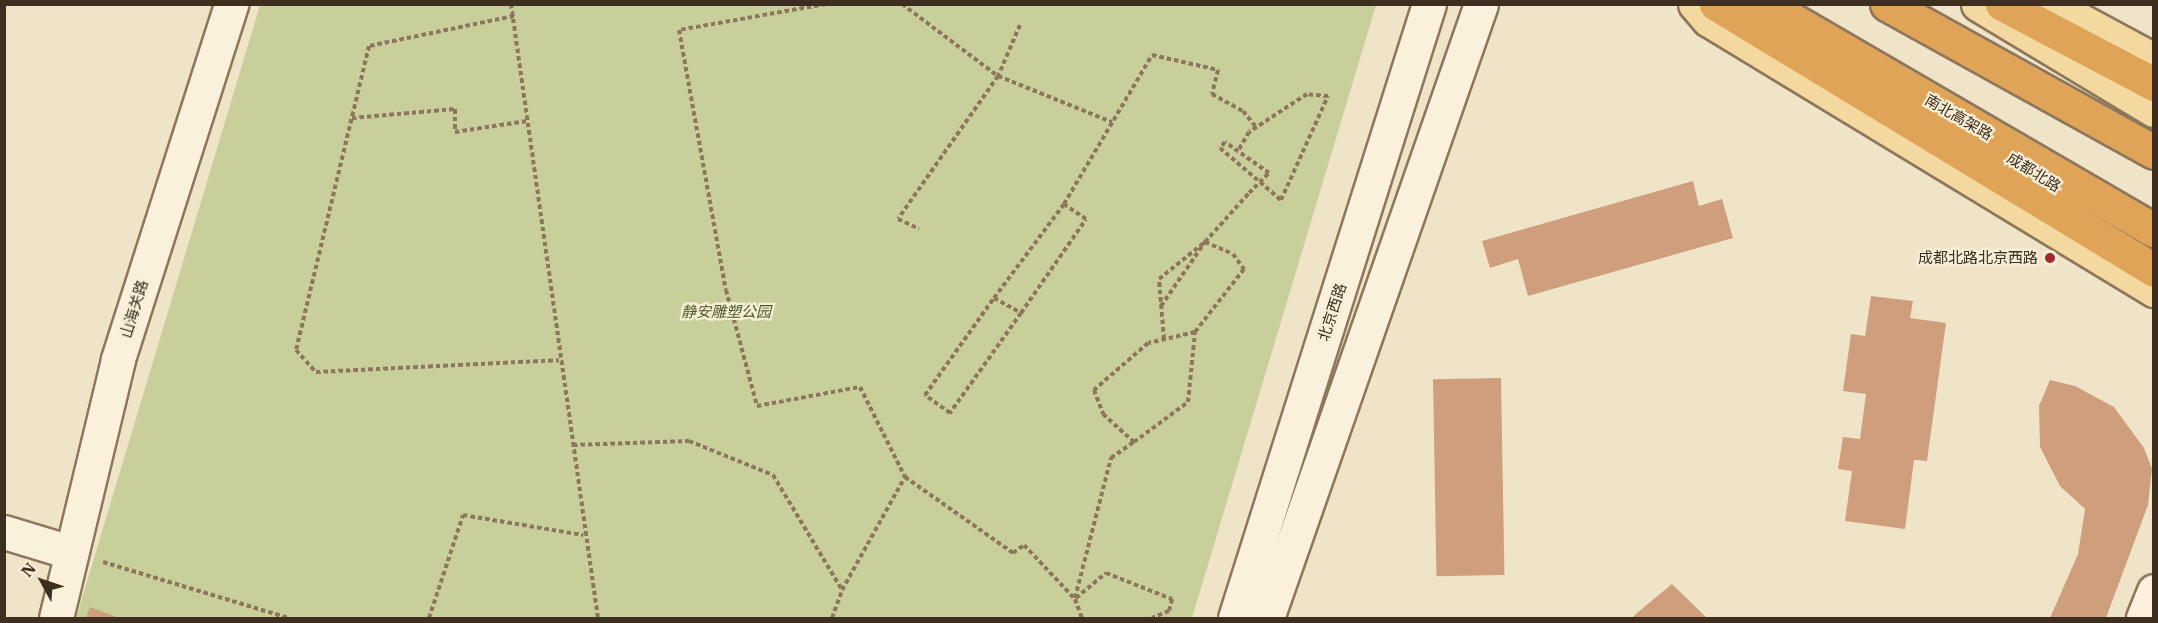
<!DOCTYPE html>
<html>
<head>
<meta charset="utf-8">
<style>
	body { margin:0 }
	#map { position:relative; width:2158px; height:623px; overflow:hidden; background:#f0e4c8; font-family:"IBM Plex Serif","Noto Sans SC",serif }
	div>[style] { position:absolute }
	[style*='--x'] { left:calc(var(--x)*1px); top:calc(var(--y)*1px); width:calc(var(--w)*1px); rotate:calc(var(--a)*1deg) }
	.green>* { inset:0; background:#c9cf9b }
	.building>* { inset:0; background:#cf9f7d; transform-origin:0 0 }
	.path>* { height:4px; margin-top:-2px; transform-origin:0; background:repeating-linear-gradient(90deg,#8d765c 0 4.5px,transparent 0 7.5px) }
	.roads { filter:drop-shadow(2px 0 #8d765c) drop-shadow(-2px 0 #8d765c) drop-shadow(0 2px #8d765c) drop-shadow(0 -2px #8d765c) }
	.street>* { height:33px; margin:-16.5px; padding:0 16.5px; transform-origin:16.5px; border-radius:16.5px; background:#faf1dc }
	.secondary>* { height:33px; margin:-16.5px; padding:0 16.5px; transform-origin:16.5px; border-radius:16.5px; background:#faf1dc }
	.primary>* { height:33px; margin:-16.5px; padding:0 16.5px; transform-origin:16.5px; border-radius:16.5px; background:#f3d9a0 }
	.highway>* { height:33px; margin:-16.5px; padding:0 16.5px; transform-origin:16.5px; border-radius:16.5px; background:#e0a458 }
	.dots>* { width:16px; height:16px; translate:-50% -50%; box-sizing:border-box; border:3px solid #f7eed8; border-radius:50% }
	span { translate:-50% -50%; white-space:nowrap; text-align:center; line-height:1.15; -webkit-text-stroke:4.5px #f7eed8; paint-order:stroke }
	.street-label { font-size:15px; color:#3d2e20 }
	.poi-label { font-size:15px; color:#3d2e20 }
	.right { translate:-100% -50%; text-align:right }
	.park-label { font-size:15px; color:#4d5a26; font-style:italic }
	.frame { position:absolute; inset:0; border:6px solid #3d2e20; pointer-events:none }
	.north { position:absolute; left:12px; top:551px; width:60px; height:60px; -webkit-text-stroke:4px #f7eed8; paint-order:stroke; rotate:310deg; font-size:16px; font-weight:700; line-height:24px; text-align:center; color:#3d2e20 }
	.north::after { content:''; display:block; margin:auto; width:21px; height:27px; background:#3d2e20; clip-path:polygon(50% 0,100% 100%,50% 72%,0 100%) }
</style>
</head>
<body>
<div id="map">
	<div class="green">
		<i style="clip-path:polygon(260px 5px,1376px 5px,1192px 618px,76px 618px)"></i>
	</div>
	<div class="building">
		<i style="clip-path:polygon(1693px 181px,1699px 206px,1722px 199px,1733px 238px,1528px 296px,1518px 259px,1490px 268px,1482px 241px)"></i>
		<i style="clip-path:polygon(1871px 296px,1913px 301px,1910px 318px,1946px 323px,1927px 461px,1914px 460px,1905px 529px,1845px 521px,1852px 471px,1838px 469px,1843px 437px,1860px 439px,1866px 394px,1843px 391px,1851px 334px,1865px 336px)"></i>
		<i style="left:1501px;top:378px;width:197px;height:68px;rotate:89deg"></i>
		<i style="clip-path:polygon(2050px 380px,2075px 386px,2114px 407px,2144px 448px,2152px 469px,2148px 505px,2106px 618px,2050px 618px,2078px 554px,2085px 509px,2060px 486px,2040px 447px,2039px 406px)"></i>
		<i style="clip-path:polygon(1672px 584px,1707px 618px,1632px 618px,1637px 613px)"></i>
		<i style="clip-path:polygon(90px 607px,119px 618px,86px 618px)"></i>
	</div>
	<div class="path">
		<i style="--x:511;--y:4;--w:620;--a:81.94"></i>
		<i style="--x:826;--y:4;--w:149;--a:170"></i>
		<i style="--x:679;--y:30;--w:264;--a:79.8"></i>
		<i style="--x:726;--y:290;--w:120;--a:75"></i>
		<i style="--x:757;--y:406;--w:105;--a:-10.5"></i>
		<i style="--x:860;--y:387;--w:101;--a:63.4"></i>
		<i style="--x:902;--y:4;--w:120;--a:36.9"></i>
		<i style="--x:998;--y:76;--w:174;--a:125"></i>
		<i style="--x:898;--y:219;--w:23;--a:25"></i>
		<i style="--x:514;--y:16;--w:148;--a:168.3"></i>
		<i style="--x:369;--y:46;--w:313;--a:103.5"></i>
		<i style="--x:296;--y:350;--w:30;--a:48"></i>
		<i style="--x:316;--y:372;--w:243;--a:-2.8"></i>
		<i style="--x:1020;--y:25;--w:56;--a:113.3"></i>
		<i style="--x:998;--y:76;--w:123;--a:22"></i>
		<i style="--x:352;--y:118;--w:103;--a:-5"></i>
		<i style="--x:455;--y:109;--w:23;--a:90"></i>
		<i style="--x:455;--y:132;--w:73;--a:-8.7"></i>
		<i style="--x:994;--y:298;--w:117;--a:-53.3"></i>
		<i style="--x:1161;--y:306;--w:78;--a:-55.5"></i>
		<i style="--x:1205;--y:242;--w:66;--a:-48.1"></i>
		<i style="--x:1249;--y:193;--w:28;--a:-45"></i>
		<i style="--x:1269;--y:173;--w:54;--a:-144.8"></i>
		<i style="--x:1225;--y:142;--w:8;--a:130"></i>
		<i style="--x:1220;--y:148;--w:52;--a:40.4"></i>
		<i style="--x:1260;--y:182;--w:28;--a:41"></i>
		<i style="--x:1281;--y:200;--w:114;--a:-65.7"></i>
		<i style="--x:1328;--y:96;--w:21;--a:-175"></i>
		<i style="--x:1307;--y:94;--w:69;--a:146.8"></i>
		<i style="--x:1249;--y:132;--w:22;--a:120"></i>
		<i style="--x:1021;--y:313;--w:123;--a:125.4"></i>
		<i style="--x:950;--y:413;--w:31;--a:-144"></i>
		<i style="--x:925;--y:395;--w:119;--a:-54.6"></i>
		<i style="--x:994;--y:298;--w:31;--a:29"></i>
		<i style="--x:1021;--y:313;--w:114;--a:-55.3"></i>
		<i style="--x:1086;--y:219;--w:27;--a:-146"></i>
		<i style="--x:1064;--y:204;--w:173;--a:-59.4"></i>
		<i style="--x:1152;--y:55;--w:68;--a:12.8"></i>
		<i style="--x:1218;--y:70;--w:25;--a:104"></i>
		<i style="--x:1212;--y:94;--w:35;--a:29"></i>
		<i style="--x:1243;--y:111;--w:21;--a:51"></i>
		<i style="--x:1164;--y:339;--w:60;--a:-94.8"></i>
		<i style="--x:1159;--y:279;--w:59;--a:-38.8"></i>
		<i style="--x:1205;--y:242;--w:30;--a:23"></i>
		<i style="--x:1233;--y:254;--w:19;--a:54"></i>
		<i style="--x:1244;--y:269;--w:80;--a:127.9"></i>
		<i style="--x:573;--y:445;--w:116;--a:-2"></i>
		<i style="--x:689;--y:441;--w:91;--a:22"></i>
		<i style="--x:773;--y:475;--w:134;--a:59"></i>
		<i style="--x:842;--y:590;--w:129;--a:-60.9"></i>
		<i style="--x:905;--y:477;--w:132;--a:35.1"></i>
		<i style="--x:1013;--y:553;--w:14;--a:-36"></i>
		<i style="--x:1024;--y:545;--w:74;--a:46.6"></i>
		<i style="--x:1075;--y:599;--w:20;--a:70"></i>
		<i style="--x:103;--y:562;--w:193;--a:16.8"></i>
		<i style="--x:1075;--y:598;--w:145;--a:-75.6"></i>
		<i style="--x:1111;--y:458;--w:28;--a:-35"></i>
		<i style="--x:1134;--y:442;--w:67;--a:-36.5"></i>
		<i style="--x:1188;--y:402;--w:70;--a:-84.3"></i>
		<i style="--x:1195;--y:332;--w:48;--a:166.8"></i>
		<i style="--x:1148;--y:343;--w:72;--a:139"></i>
		<i style="--x:1094;--y:390;--w:26;--a:69"></i>
		<i style="--x:1103;--y:414;--w:42;--a:42.1"></i>
		<i style="--x:1076;--y:598;--w:39;--a:-40"></i>
		<i style="--x:1106;--y:573;--w:71;--a:21.5"></i>
		<i style="--x:1172;--y:599;--w:12;--a:104"></i>
		<i style="--x:1169;--y:611;--w:18;--a:158"></i>
		<i style="--x:429;--y:618;--w:108;--a:-71.7"></i>
		<i style="--x:463;--y:515;--w:122;--a:9.5"></i>
		<i style="--x:832;--y:618;--w:30;--a:-70"></i>
	</div>
	<div class="roads">
		<div class="street">
			<i style="--x:4;--y:532;--w:69;--a:16.9"></i>
			<i style="--x:56;--y:618;--w:266;--a:-76.5"></i>
			<i style="--x:118;--y:359;--w:373;--a:-72.3"></i>
		</div>
		<div class="secondary">
			<i style="--x:1235;--y:618;--w:644;--a:-72.47"></i>
			<i style="--x:1267;--y:618;--w:650;--a:-70.78"></i>
			<i style="--x:2143;--y:618;--w:29;--a:-68"></i>
		</div>
		<div class="primary">
			<i style="--x:1695;--y:4;--w:21;--a:49"></i>
			<i style="--x:1709;--y:20;--w:521;--a:31.25"></i>
			<i style="--x:1978;--y:4;--w:205;--a:31.1"></i>
			<i style="--x:2050;--y:4;--w:118;--a:28.3"></i>
		</div>
		<div class="highway">
			<i style="--x:1716;--y:4;--w:512;--a:31.27"></i>
			<i style="--x:1765;--y:4;--w:450;--a:30.2"></i>
			<i style="--x:1887;--y:4;--w:305;--a:29"></i>
			<i style="--x:2002;--y:4;--w:172;--a:27.8"></i>
		</div>
	</div>
	<div class="dots">
		<i style="left:2050px;top:258px;background:#9e2a2b"></i>
	</div>
	<div class="street-label">
		<span style="left:1959px;top:117px;rotate:30deg">南北高架路</span>
		<span style="left:2034px;top:172px;rotate:32deg">成都北路</span>
		<span style="left:134px;top:309px;rotate:-73deg">山海关路</span>
		<span style="left:1332px;top:312px;rotate:-72deg">北京西路</span>
	</div>
	<div class="poi-label">
		<span class="right" style="left:2038px;top:258px">成都北路北京西路</span>
	</div>
	<div class="park-label">
		<span style="left:726px;top:312px">静安雕塑公园</span>
	</div>
	<div class="frame"></div>
	<div class="north">N</div>
</div>
</body>
</html>
